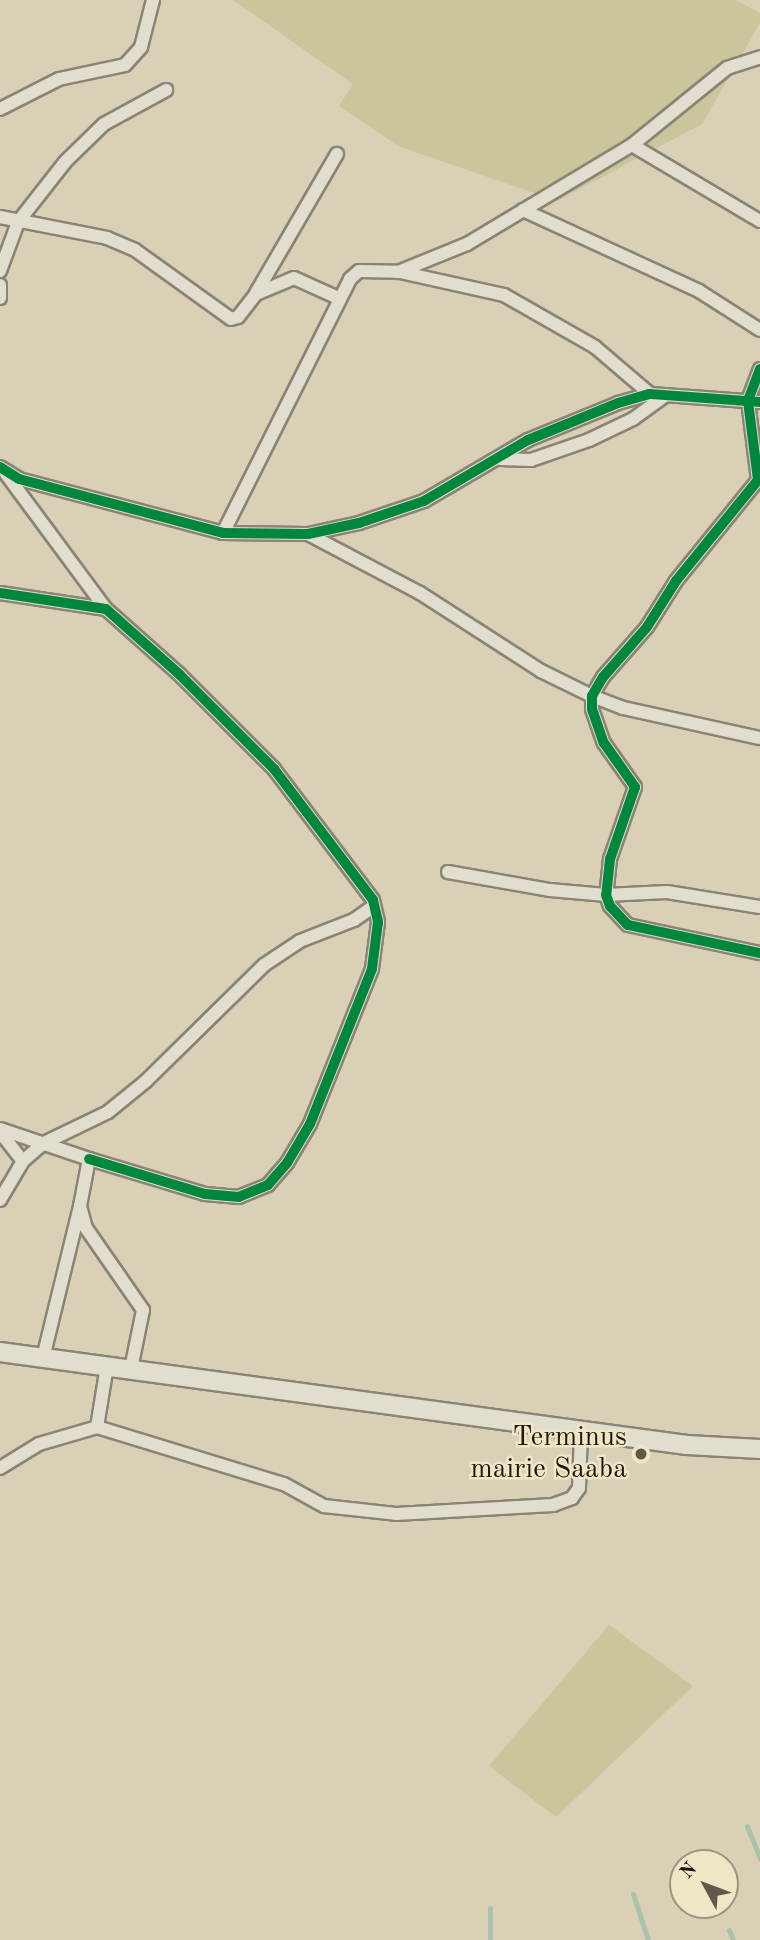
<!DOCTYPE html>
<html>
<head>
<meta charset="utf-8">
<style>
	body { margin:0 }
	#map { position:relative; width:760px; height:1940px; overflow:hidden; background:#d9d0b6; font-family:"Old Standard TT",serif }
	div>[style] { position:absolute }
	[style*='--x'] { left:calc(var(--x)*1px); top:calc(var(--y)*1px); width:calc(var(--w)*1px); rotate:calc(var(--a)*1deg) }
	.green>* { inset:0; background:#c8c69a }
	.stream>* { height:5px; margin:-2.5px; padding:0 2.5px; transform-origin:2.5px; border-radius:2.5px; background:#abc1aa }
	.roads { filter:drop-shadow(2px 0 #8a8475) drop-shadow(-2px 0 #8a8475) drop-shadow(0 2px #8a8475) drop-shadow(0 -2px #8a8475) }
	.street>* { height:12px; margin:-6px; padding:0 6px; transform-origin:6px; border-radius:6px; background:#e1ddcf }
	.secondary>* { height:18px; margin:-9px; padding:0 9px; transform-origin:9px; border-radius:9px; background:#e1ddcf }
	.cycleway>* { height:10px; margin:-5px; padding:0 5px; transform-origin:5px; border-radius:5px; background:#00873e }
	.dots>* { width:19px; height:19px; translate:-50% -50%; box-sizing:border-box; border:4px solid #efe6c6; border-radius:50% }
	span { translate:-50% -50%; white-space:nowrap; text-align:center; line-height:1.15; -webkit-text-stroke:5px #efe6c6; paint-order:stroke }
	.poi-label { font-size:28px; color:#201810 }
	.right { translate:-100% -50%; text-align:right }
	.north { position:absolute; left:669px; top:1849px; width:70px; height:70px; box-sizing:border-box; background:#efe6c6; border:2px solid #9c947d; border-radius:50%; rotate:311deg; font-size:19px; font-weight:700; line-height:28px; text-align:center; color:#201810 }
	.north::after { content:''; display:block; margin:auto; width:24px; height:32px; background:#61584a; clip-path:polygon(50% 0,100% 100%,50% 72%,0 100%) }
</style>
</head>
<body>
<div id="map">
	<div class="green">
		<i style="clip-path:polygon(233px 0,736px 0,760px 13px,760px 23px,702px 124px,557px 201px,398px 146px,339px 106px,353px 84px)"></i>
		<i style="clip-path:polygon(609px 1625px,693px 1686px,556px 1817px,489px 1766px)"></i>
	</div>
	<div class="stream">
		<i style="--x:747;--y:1826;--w:35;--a:68"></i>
		<i style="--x:633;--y:1894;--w:48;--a:71.9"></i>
		<i style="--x:490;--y:1908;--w:32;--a:90"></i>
		<i style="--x:729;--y:1930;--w:11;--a:68"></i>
	</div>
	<div class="roads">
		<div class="street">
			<i style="--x:0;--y:109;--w:66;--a:-27"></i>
			<i style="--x:59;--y:79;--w:67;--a:-12"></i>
			<i style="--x:125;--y:65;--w:24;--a:-48"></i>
			<i style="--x:141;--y:47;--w:49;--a:-75.7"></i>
			<i style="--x:632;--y:145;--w:149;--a:30.7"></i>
			<i style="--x:523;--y:210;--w:194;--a:24.7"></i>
			<i style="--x:699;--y:291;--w:72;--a:32.6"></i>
			<i style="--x:0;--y:217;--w:109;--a:11.1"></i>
			<i style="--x:107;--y:238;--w:30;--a:23"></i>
			<i style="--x:135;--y:250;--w:118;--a:35.7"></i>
			<i style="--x:231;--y:319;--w:7;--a:-16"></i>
			<i style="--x:238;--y:317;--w:29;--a:-52"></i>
			<i style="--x:256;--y:294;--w:41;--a:-22.8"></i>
			<i style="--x:294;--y:278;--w:48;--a:24.4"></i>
			<i style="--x:0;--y:271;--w:52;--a:-69.8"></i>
			<i style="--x:18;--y:222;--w:76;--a:-51.9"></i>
			<i style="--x:65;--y:162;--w:54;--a:-44.3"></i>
			<i style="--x:104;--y:124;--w:71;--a:-28.7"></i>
			<i style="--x:400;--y:272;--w:107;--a:12.5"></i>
			<i style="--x:504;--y:295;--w:105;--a:29.7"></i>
			<i style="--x:595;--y:347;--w:72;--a:40.5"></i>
			<i style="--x:0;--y:285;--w:13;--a:90"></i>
			<i style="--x:256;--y:293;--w:161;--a:-59.8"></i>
			<i style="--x:760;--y:369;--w:34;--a:111"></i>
			<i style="--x:748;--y:401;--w:80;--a:82.8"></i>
			<i style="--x:758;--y:480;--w:130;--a:129.1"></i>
			<i style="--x:676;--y:581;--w:54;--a:122.2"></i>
			<i style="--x:647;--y:627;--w:67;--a:131.3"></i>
			<i style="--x:603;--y:677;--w:22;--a:120"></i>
			<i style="--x:592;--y:696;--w:13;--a:90"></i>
			<i style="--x:592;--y:709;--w:36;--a:71"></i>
			<i style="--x:604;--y:743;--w:54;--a:54.8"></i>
			<i style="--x:635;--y:787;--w:76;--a:109.1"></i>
			<i style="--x:610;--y:859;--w:36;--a:96"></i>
			<i style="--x:606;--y:895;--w:12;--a:70"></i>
			<i style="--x:610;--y:906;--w:26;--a:47"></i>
			<i style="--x:628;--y:925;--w:135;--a:12"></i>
			<i style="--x:500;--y:459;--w:31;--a:2"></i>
			<i style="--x:531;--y:460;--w:61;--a:-19"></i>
			<i style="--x:589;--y:440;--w:49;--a:-25.5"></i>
			<i style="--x:633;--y:419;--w:41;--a:-36"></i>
			<i style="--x:0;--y:467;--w:22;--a:32"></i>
			<i style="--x:19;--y:479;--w:211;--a:14.8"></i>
			<i style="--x:223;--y:533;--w:85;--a:0.7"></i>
			<i style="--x:308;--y:534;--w:52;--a:-12.2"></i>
			<i style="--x:359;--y:523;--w:69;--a:-18.7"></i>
			<i style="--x:424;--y:501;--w:121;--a:-30.4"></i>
			<i style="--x:528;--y:440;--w:97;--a:-22.3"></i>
			<i style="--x:618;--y:403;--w:33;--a:-16"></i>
			<i style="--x:650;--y:394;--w:110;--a:4.2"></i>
			<i style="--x:6;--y:474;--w:168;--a:53.5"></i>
			<i style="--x:223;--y:533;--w:284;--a:-63.4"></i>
			<i style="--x:350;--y:279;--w:12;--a:-42"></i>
			<i style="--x:359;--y:271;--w:39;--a:1"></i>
			<i style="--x:398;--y:272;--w:74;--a:-22.1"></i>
			<i style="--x:467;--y:244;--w:192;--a:-31"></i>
			<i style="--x:632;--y:145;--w:122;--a:-39"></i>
			<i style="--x:727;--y:68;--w:35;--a:-18"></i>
			<i style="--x:308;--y:534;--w:127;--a:27.8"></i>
			<i style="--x:420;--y:593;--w:144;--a:32.8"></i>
			<i style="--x:541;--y:671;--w:57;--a:26.1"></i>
			<i style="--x:592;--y:696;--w:33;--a:21"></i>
			<i style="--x:623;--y:708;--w:140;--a:12.4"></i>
			<i style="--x:0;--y:593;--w:107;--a:8.6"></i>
			<i style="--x:106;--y:609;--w:99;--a:41.7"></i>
			<i style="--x:180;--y:675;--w:133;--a:45"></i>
			<i style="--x:274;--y:769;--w:164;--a:52.9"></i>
			<i style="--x:373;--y:900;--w:23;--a:77"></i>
			<i style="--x:378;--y:922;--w:47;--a:97.3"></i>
			<i style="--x:372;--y:969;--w:167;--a:111.8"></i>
			<i style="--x:310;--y:1124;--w:45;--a:120.5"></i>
			<i style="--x:287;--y:1163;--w:29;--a:131"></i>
			<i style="--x:268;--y:1185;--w:31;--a:158"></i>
			<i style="--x:239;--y:1197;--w:34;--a:-175"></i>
			<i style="--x:205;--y:1194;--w:121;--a:-163.2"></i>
			<i style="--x:448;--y:872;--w:104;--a:10"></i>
			<i style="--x:550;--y:890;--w:56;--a:5.1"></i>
			<i style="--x:606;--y:895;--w:61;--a:-2.8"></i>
			<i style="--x:667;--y:892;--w:94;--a:9.2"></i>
			<i style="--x:0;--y:1129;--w:94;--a:18.6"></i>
			<i style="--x:89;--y:1159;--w:48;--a:100.8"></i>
			<i style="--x:80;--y:1206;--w:23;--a:75"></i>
			<i style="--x:86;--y:1228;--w:100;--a:55.2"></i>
			<i style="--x:143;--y:1310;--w:60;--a:101.5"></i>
			<i style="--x:0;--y:1132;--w:37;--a:52"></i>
			<i style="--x:0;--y:1200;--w:45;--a:-59.5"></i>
			<i style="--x:23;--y:1161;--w:28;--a:-41"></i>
			<i style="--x:44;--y:1143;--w:71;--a:-25.8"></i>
			<i style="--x:108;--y:1112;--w:49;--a:-39.2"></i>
			<i style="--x:146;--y:1081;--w:165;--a:-44.5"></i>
			<i style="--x:264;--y:965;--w:43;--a:-33.7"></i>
			<i style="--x:300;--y:941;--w:58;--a:-21.3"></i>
			<i style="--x:354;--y:920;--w:24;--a:-35"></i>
			<i style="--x:43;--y:1358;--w:156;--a:-76.3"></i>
			<i style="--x:97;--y:1427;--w:62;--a:-80.7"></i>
			<i style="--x:0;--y:1468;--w:46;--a:-31.6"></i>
			<i style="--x:39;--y:1444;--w:60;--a:-16.3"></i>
			<i style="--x:97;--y:1427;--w:195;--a:17"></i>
			<i style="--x:284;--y:1484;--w:46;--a:28.8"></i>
			<i style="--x:324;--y:1506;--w:72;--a:6.3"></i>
			<i style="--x:396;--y:1514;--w:157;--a:-3.3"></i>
			<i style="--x:553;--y:1505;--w:20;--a:-20"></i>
			<i style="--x:572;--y:1498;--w:12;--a:-55"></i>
			<i style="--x:579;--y:1488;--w:58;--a:-88"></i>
		</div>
		<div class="secondary">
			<i style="--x:0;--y:1352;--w:693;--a:7.71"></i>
			<i style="--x:687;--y:1445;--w:73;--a:3.1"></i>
		</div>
	</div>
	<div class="cycleway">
		<i style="--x:760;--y:369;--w:34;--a:111"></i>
		<i style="--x:748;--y:401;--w:80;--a:82.8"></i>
		<i style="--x:758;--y:480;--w:130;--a:129.1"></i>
		<i style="--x:676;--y:581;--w:54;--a:122.2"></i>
		<i style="--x:647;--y:627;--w:67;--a:131.3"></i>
		<i style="--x:603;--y:677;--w:22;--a:120"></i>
		<i style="--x:592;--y:696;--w:13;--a:90"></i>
		<i style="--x:592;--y:709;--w:36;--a:71"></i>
		<i style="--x:604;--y:743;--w:54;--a:54.8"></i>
		<i style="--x:635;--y:787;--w:76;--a:109.1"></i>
		<i style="--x:610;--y:859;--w:36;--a:96"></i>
		<i style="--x:606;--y:895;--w:12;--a:70"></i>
		<i style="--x:610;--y:906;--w:26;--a:47"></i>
		<i style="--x:628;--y:925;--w:135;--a:12"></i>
		<i style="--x:0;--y:467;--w:22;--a:32"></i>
		<i style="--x:19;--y:479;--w:211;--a:14.8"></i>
		<i style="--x:223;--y:533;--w:85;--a:0.7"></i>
		<i style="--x:308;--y:534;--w:52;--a:-12.2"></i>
		<i style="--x:359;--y:523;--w:69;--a:-18.7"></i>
		<i style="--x:424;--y:501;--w:121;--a:-30.4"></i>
		<i style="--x:528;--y:440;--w:97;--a:-22.3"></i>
		<i style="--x:618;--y:403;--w:33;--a:-16"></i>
		<i style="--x:650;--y:394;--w:110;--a:4.2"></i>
		<i style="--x:0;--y:593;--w:107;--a:8.6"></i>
		<i style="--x:106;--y:609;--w:99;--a:41.7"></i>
		<i style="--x:180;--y:675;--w:133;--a:45"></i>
		<i style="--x:274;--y:769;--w:164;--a:52.9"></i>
		<i style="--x:373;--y:900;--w:23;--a:77"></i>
		<i style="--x:378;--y:922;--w:47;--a:97.3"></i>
		<i style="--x:372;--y:969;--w:167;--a:111.8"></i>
		<i style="--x:310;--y:1124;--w:45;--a:120.5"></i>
		<i style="--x:287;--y:1163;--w:29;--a:131"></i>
		<i style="--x:268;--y:1185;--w:31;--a:158"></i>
		<i style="--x:239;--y:1197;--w:34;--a:-175"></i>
		<i style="--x:205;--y:1194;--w:121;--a:-163.2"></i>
	</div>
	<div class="dots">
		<i style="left:641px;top:1454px;background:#61584a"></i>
	</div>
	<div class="poi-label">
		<span class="right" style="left:627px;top:1454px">Terminus<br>mairie Saaba</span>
	</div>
	<div class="north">N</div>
</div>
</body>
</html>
